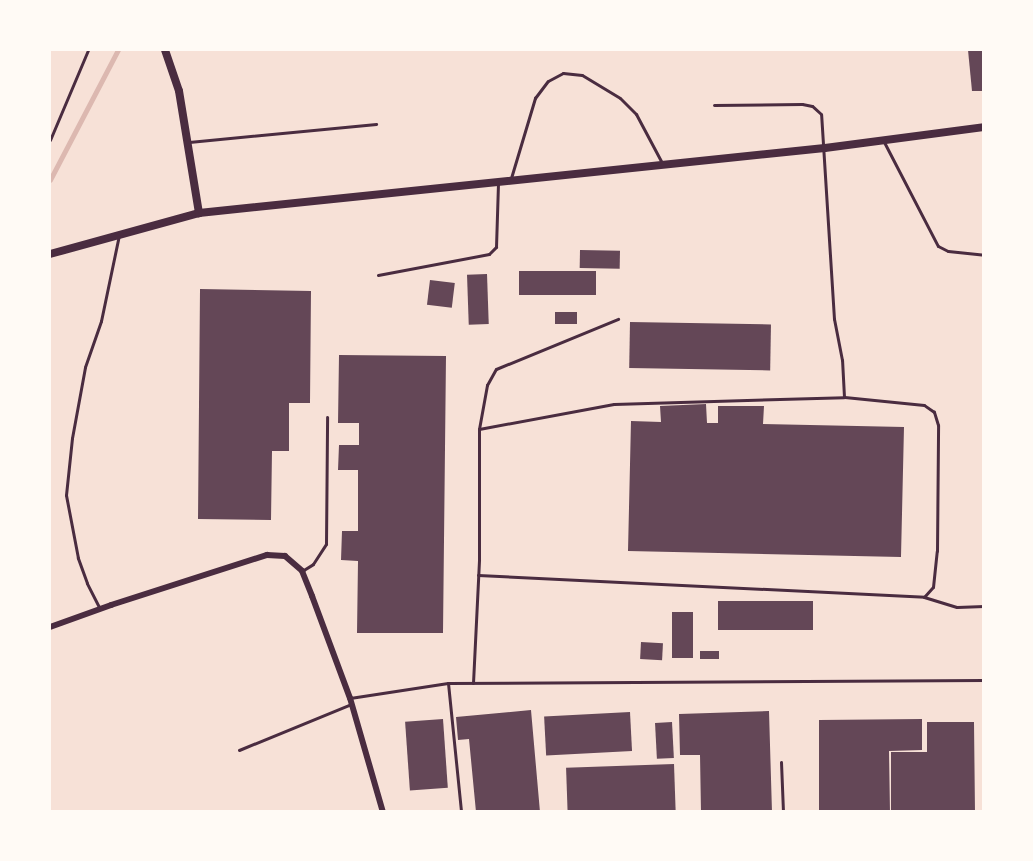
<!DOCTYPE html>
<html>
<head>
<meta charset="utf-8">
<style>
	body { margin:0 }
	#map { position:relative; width:1033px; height:861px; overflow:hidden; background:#f7e1d7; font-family:"Noto Serif",serif }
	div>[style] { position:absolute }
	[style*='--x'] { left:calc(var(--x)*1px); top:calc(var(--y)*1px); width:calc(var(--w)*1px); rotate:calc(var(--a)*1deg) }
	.stream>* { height:4.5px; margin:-2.25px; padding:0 2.25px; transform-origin:2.25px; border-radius:2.25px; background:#dcb8b0 }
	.building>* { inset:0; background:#644757; transform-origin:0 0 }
	.service>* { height:3px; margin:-1.5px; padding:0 1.5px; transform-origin:1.5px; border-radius:1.5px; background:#4a2c40 }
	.minor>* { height:6px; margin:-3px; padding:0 3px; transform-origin:3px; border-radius:3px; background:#4a2c40 }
	.tertiary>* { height:8px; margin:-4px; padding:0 4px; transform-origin:4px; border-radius:4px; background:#4a2c40 }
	span { translate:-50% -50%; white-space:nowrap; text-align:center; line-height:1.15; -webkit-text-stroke:4.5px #fffaf5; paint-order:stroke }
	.frame { position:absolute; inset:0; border:51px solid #fffaf5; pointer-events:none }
</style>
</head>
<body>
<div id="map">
	<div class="stream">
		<i style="--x:50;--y:180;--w:147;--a:-62.4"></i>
	</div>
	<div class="building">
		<i style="clip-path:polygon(968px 50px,984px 50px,984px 91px,972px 91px)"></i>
		<i style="left:580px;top:250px;width:40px;height:18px;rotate:1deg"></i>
		<i style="left:519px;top:271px;width:77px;height:24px"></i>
		<i style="left:487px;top:274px;width:50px;height:20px;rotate:88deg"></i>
		<i style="left:430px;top:280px;width:25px;height:25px;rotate:7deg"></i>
		<i style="clip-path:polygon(200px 289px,311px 291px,310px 403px,289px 403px,289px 451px,272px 451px,271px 520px,198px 519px)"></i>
		<i style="left:555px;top:312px;width:22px;height:12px"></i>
		<i style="left:630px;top:322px;width:141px;height:46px;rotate:1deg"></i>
		<i style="clip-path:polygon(339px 355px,446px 356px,443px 633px,357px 633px,358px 561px,341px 560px,342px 531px,358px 531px,358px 470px,338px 470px,339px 445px,359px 445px,359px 423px,338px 423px)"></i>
		<i style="clip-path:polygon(706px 404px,707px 423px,718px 423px,718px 406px,764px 406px,763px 424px,904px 427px,901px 557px,628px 551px,631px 421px,661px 422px,660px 406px)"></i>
		<i style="left:813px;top:601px;width:29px;height:95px;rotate:90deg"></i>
		<i style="left:672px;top:612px;width:21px;height:46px"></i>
		<i style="left:641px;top:642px;width:22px;height:17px;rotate:3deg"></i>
		<i style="left:700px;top:651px;width:19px;height:8px"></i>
		<i style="clip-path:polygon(531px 710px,540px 812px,476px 812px,469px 739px,458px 740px,456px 717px)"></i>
		<i style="clip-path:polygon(769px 711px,772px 812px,701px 812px,700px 755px,680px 755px,679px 714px)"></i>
		<i style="left:630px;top:712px;width:39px;height:86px;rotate:87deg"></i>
		<i style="left:443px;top:719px;width:69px;height:38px;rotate:86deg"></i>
		<i style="clip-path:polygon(922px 719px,922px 750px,889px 751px,890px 812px,819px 812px,819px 720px)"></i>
		<i style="left:672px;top:722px;width:36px;height:17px;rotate:87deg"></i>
		<i style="clip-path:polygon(927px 722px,974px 722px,975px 812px,891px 812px,891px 752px,927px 752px)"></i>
		<i style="left:674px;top:764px;width:48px;height:108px;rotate:88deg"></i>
	</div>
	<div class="service">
		<i style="--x:50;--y:140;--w:98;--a:-67.1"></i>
		<i style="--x:189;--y:142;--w:188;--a:-5.5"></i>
		<i style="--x:884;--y:142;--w:117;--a:62.6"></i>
		<i style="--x:938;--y:246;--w:11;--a:27"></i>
		<i style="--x:948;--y:251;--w:36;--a:6"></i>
		<i style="--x:511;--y:178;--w:84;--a:-73.3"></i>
		<i style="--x:535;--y:98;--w:21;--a:-53"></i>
		<i style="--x:548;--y:81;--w:17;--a:-28"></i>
		<i style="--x:563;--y:73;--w:19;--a:6"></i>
		<i style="--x:582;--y:75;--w:44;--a:31.2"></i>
		<i style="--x:620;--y:98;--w:23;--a:45"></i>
		<i style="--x:636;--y:114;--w:55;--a:62"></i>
		<i style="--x:378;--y:275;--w:113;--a:-10.7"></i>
		<i style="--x:489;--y:254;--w:10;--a:-45"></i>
		<i style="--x:496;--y:247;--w:64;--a:-88.2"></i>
		<i style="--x:479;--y:429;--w:137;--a:-10.5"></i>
		<i style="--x:614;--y:404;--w:230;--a:-1.7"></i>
		<i style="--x:302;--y:571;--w:13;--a:-32"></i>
		<i style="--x:313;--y:564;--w:24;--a:-57"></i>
		<i style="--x:326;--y:544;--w:127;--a:-89.5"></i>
		<i style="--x:478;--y:575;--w:447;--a:2.8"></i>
		<i style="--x:924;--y:597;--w:13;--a:-48"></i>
		<i style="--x:933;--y:587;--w:36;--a:-84"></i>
		<i style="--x:937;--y:551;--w:126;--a:-89.5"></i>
		<i style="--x:938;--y:425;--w:14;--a:-107"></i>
		<i style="--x:934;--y:412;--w:12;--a:-145"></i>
		<i style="--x:924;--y:405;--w:80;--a:-174.3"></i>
		<i style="--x:844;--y:397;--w:37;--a:-93"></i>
		<i style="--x:842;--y:360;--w:42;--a:-101"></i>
		<i style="--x:834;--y:319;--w:205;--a:-93.6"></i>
		<i style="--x:821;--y:114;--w:12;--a:-138"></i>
		<i style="--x:812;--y:106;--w:10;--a:-169"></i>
		<i style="--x:802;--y:104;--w:88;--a:179.3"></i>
		<i style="--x:924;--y:597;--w:34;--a:17"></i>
		<i style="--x:957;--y:607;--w:27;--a:-2"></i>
		<i style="--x:100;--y:609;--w:29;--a:-117"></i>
		<i style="--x:87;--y:583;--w:27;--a:-110"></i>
		<i style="--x:78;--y:558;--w:64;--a:-100.8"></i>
		<i style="--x:66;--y:495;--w:57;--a:-84"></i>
		<i style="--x:72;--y:438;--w:72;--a:-79.6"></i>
		<i style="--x:85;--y:367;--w:49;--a:-70.8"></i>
		<i style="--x:101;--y:321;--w:88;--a:-78.2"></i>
		<i style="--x:448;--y:683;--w:130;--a:84.2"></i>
		<i style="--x:473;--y:683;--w:124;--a:-87.2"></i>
		<i style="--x:479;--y:559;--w:130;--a:-90"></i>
		<i style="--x:479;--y:429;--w:45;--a:-79.7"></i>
		<i style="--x:487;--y:385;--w:18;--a:-61"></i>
		<i style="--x:496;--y:369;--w:132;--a:-22.3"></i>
		<i style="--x:350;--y:698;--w:99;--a:-8.7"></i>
		<i style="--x:448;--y:683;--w:536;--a:-0.32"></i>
		<i style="--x:239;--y:750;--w:121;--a:-22.3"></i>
		<i style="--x:781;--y:762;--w:50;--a:87.7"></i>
		<i style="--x:983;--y:812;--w:19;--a:-90"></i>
	</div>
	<div class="minor">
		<i style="--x:50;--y:627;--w:65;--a:-19.8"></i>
		<i style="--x:111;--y:605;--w:164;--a:-17.8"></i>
		<i style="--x:267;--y:555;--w:18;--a:3"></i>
		<i style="--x:285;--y:556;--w:23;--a:41"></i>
		<i style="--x:302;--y:571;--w:27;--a:68"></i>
		<i style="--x:312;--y:596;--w:109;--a:69.6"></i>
		<i style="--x:350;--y:698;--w:119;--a:73.9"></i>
	</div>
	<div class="tertiary">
		<i style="--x:165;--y:50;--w:43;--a:71.1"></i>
		<i style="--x:179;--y:91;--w:124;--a:80.7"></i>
		<i style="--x:50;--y:254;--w:155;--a:-15.4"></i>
		<i style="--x:199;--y:213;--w:629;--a:-5.93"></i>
		<i style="--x:825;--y:148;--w:160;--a:-7.5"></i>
	</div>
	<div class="frame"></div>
</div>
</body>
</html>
